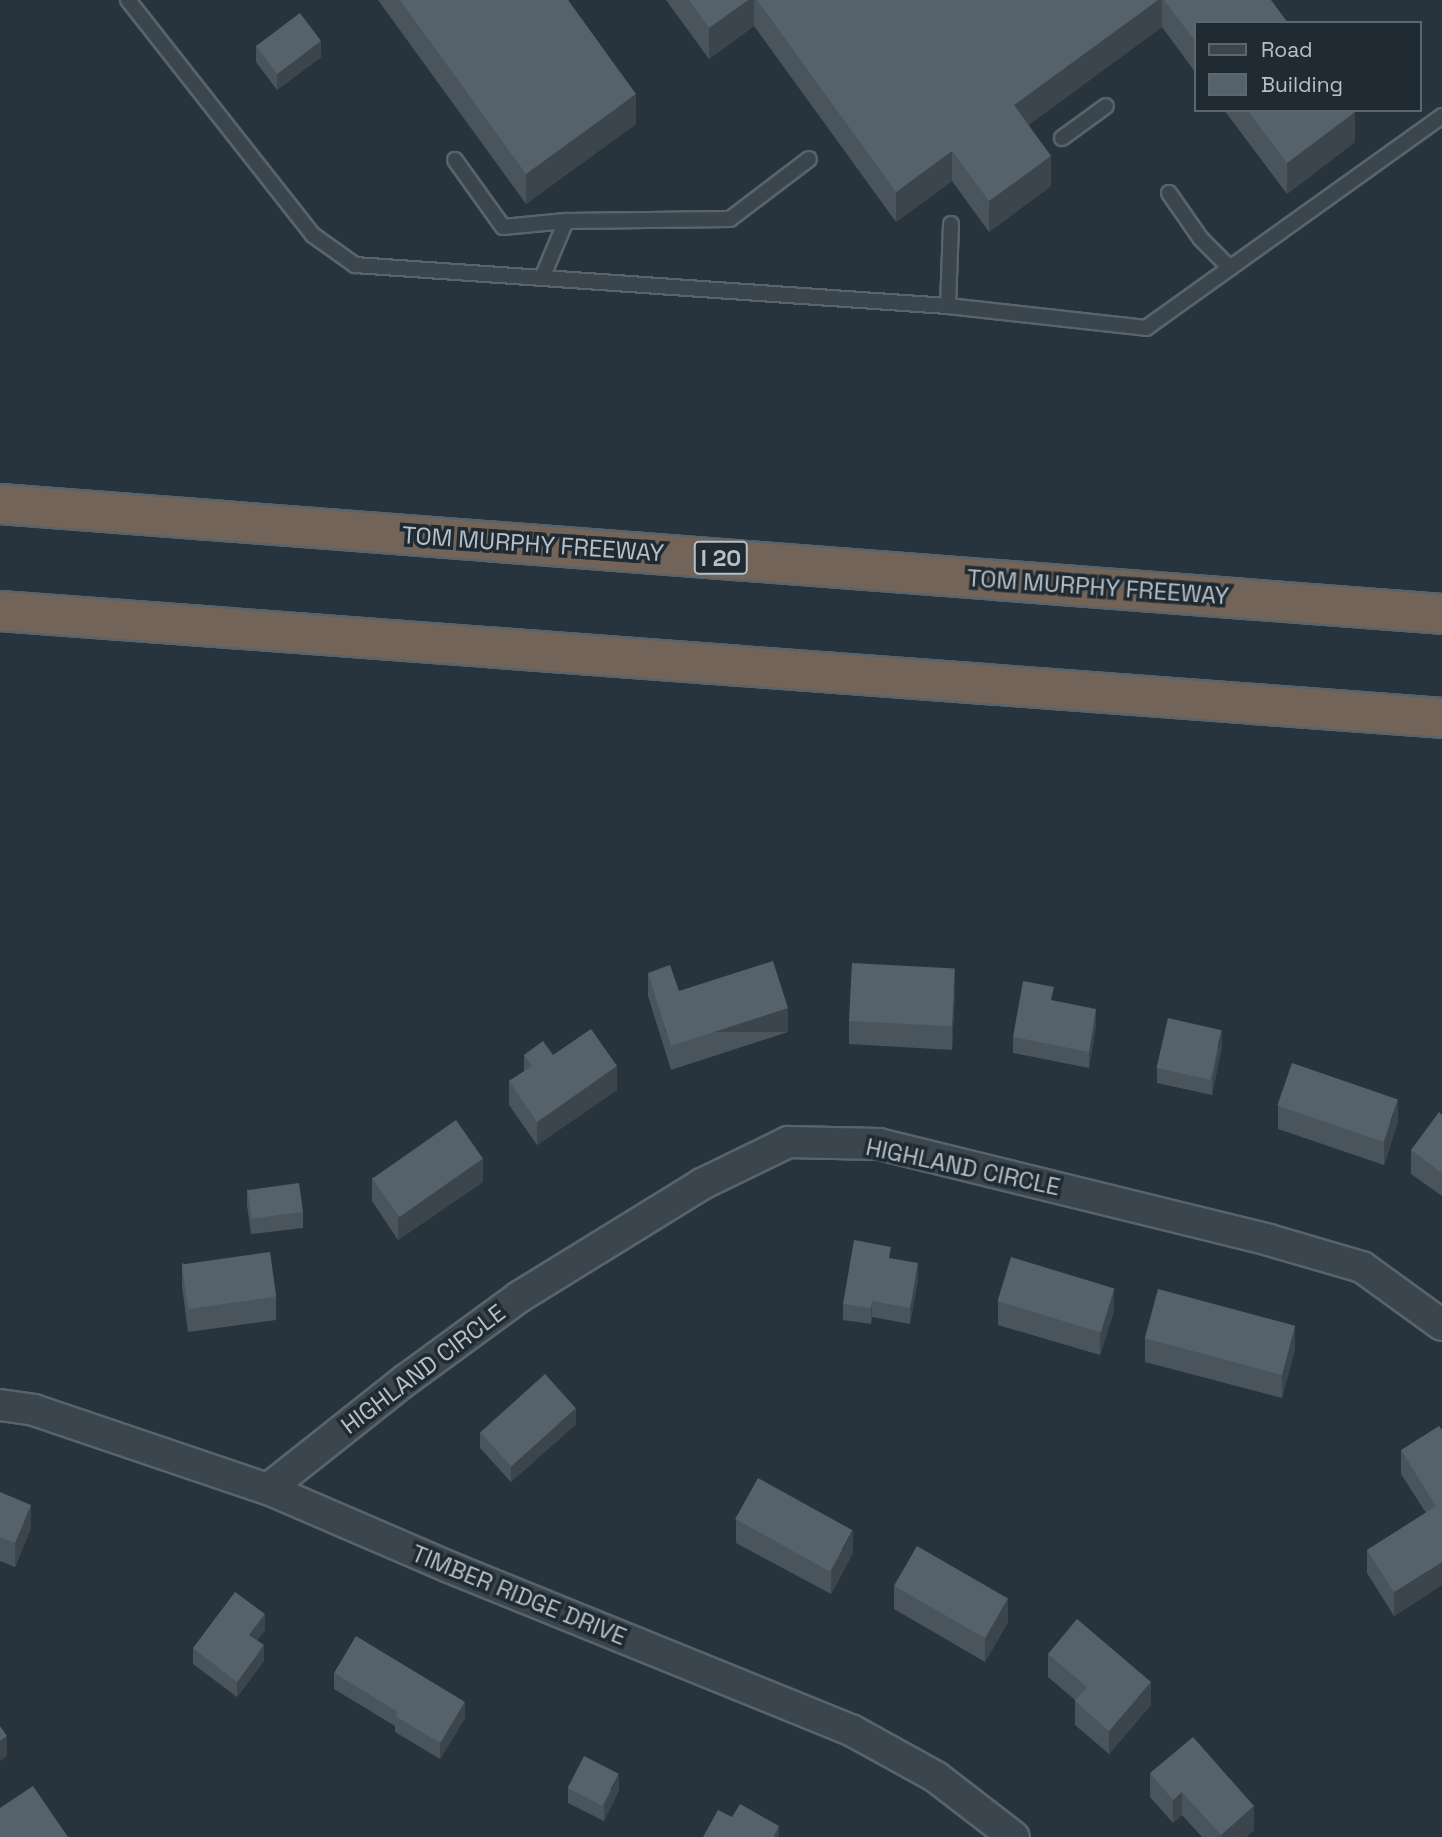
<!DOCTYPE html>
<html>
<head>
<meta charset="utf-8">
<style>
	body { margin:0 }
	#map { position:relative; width:1442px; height:1837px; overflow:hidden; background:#27343d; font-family:"Space Grotesk",sans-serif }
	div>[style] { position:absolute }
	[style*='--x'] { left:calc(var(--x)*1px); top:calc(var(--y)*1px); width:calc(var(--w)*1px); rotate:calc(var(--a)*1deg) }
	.roads { filter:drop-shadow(2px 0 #58636b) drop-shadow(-2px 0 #58636b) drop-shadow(0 2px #58636b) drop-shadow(0 -2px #58636b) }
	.service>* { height:14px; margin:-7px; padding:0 7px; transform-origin:7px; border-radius:7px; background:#3b454d }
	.minor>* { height:30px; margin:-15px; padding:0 15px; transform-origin:15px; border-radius:15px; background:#3b454d }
	.motorway>* { height:38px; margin:-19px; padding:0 19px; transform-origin:19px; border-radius:19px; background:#726458 }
	.wall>* { inset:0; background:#49545d }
	.shaded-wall>* { inset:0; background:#3c454c; transform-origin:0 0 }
	.building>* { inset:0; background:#55626c; transform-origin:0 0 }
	span { translate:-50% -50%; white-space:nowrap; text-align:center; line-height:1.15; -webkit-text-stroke:7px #1f2a32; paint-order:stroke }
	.shield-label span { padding:2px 5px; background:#1f2a32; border:2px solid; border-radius:5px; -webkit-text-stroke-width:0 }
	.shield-label { font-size:23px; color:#b7c0c8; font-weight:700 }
	.street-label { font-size:24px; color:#b7c0c8 }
	.legend { position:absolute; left:1194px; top:21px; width:228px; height:91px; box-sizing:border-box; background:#1f2a32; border:2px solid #5c666e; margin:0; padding:9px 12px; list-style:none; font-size:21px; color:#b7c0c8 }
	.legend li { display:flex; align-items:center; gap:14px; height:35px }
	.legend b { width:35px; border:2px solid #5c666e }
</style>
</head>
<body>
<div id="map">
	<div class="roads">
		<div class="service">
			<i style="--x:128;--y:0;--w:299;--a:51.8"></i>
			<i style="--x:313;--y:235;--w:52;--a:35.5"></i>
			<i style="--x:355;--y:265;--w:594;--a:3.96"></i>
			<i style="--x:948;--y:306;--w:199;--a:6.3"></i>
			<i style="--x:1146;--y:328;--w:364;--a:-35.6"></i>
			<i style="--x:1062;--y:138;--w:54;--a:-36"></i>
			<i style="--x:455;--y:160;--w:82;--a:54.4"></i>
			<i style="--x:503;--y:227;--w:63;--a:-5.4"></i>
			<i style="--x:1169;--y:193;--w:56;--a:55.2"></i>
			<i style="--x:1201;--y:239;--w:41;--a:45"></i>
			<i style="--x:542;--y:278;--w:62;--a:-67.2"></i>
			<i style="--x:566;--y:221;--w:164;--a:-0.7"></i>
			<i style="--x:730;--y:219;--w:99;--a:-37.2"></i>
			<i style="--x:948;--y:306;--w:82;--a:-87.9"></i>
		</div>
		<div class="minor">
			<i style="--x:0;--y:1405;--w:34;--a:8"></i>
			<i style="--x:34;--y:1410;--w:247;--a:18.7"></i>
			<i style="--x:268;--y:1489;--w:197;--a:23.3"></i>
			<i style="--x:449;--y:1567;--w:434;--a:22.1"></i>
			<i style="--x:851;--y:1730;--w:97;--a:28.9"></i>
			<i style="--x:936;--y:1777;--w:98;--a:37.6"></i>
			<i style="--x:268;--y:1489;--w:177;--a:-38.4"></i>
			<i style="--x:407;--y:1379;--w:139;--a:-36.2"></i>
			<i style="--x:519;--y:1297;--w:215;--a:-31.7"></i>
			<i style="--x:702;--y:1184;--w:96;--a:-26"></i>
			<i style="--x:788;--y:1142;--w:91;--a:1.3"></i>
			<i style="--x:879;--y:1144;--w:402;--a:13.8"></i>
			<i style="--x:1269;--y:1240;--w:97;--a:16.2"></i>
			<i style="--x:1362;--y:1267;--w:99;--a:35.9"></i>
		</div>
		<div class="motorway">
			<i style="--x:0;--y:504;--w:1446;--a:4.36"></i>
			<i style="--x:0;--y:611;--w:1446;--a:4.24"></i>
		</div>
	</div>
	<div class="wall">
		<i style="clip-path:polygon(378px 0,568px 0,636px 124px,526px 204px)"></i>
		<i style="clip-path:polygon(666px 0,1271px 0,1195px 23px,1195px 72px,1162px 27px,1028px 125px,1051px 186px,989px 232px,952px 181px,896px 222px,754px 26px,709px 59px)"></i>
		<i style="clip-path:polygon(256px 46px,321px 57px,277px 90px,256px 62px)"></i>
		<i style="clip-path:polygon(1224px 110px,1353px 110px,1355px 142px,1287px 194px)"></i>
		<i style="clip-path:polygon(648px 973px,679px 991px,788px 1032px,671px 1070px,648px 996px)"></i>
		<i style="clip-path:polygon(955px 992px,952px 1050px,849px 1044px,849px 1021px)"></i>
		<i style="clip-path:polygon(1054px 1001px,1096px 1025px,1089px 1068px,1013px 1053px,1013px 1037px)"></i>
		<i style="clip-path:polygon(1222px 1046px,1212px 1095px,1157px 1083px,1157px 1068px)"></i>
		<i style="clip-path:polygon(524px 1055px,553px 1055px,617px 1090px,537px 1145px,509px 1105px,509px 1081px,524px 1072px)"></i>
		<i style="clip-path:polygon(1278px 1106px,1398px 1122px,1384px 1165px,1278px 1129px)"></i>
		<i style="clip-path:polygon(1442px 1115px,1442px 1196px,1411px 1174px,1411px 1150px)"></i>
		<i style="clip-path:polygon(372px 1178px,483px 1182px,398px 1240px,372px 1201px)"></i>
		<i style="clip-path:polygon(247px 1189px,303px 1212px,303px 1228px,251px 1234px,247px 1205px)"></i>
		<i style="clip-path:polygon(891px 1258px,918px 1279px,910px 1324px,872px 1317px,871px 1324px,843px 1320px,843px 1304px)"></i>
		<i style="clip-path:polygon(182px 1263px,276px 1297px,276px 1320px,188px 1332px,182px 1287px)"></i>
		<i style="clip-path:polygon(998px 1301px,1114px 1311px,1100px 1355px,998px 1325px)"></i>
		<i style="clip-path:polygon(1145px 1338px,1295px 1349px,1282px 1398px,1145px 1362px)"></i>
		<i style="clip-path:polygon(576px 1424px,511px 1482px,480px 1448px,480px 1432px)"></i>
		<i style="clip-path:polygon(1442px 1430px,1442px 1585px,1394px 1616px,1367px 1573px,1367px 1550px,1426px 1513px,1401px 1474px,1401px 1450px)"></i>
		<i style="clip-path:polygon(0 1492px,31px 1528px,15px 1567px,0 1561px)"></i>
		<i style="clip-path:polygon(736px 1519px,853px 1553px,831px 1594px,736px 1543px)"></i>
		<i style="clip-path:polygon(894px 1586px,1008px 1622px,985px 1662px,894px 1609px)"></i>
		<i style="clip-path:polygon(265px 1630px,257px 1640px,264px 1661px,237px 1697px,193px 1664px,193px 1648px)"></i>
		<i style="clip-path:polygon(1048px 1654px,1151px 1705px,1109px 1754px,1075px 1725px,1075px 1700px,1048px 1677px)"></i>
		<i style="clip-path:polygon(334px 1673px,465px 1718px,440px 1759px,395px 1732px,395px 1726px,334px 1689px)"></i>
		<i style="clip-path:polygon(1150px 1773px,1254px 1830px,1246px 1837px,1202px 1837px,1182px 1815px,1173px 1823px,1150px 1797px)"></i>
		<i style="clip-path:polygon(568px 1788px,619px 1790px,604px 1821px,568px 1803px)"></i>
	</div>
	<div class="shaded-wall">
		<i style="clip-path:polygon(748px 0,754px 0,754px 26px,709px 59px,709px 28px)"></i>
		<i style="clip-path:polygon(1158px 0,1162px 0,1162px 27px,1014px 136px,1014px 105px)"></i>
		<i style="clip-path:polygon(321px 41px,321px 57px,277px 90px,277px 74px)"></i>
		<i style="clip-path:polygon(636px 94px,636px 124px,526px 204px,526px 174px)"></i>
		<i style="clip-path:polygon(1355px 112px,1355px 142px,1287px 194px,1287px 163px)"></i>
		<i style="clip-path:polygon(952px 151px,952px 181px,896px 222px,896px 192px)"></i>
		<i style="clip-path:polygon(1051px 156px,1051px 186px,989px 232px,989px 201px)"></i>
		<i style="clip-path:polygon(955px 969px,955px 992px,952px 1050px,952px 1027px)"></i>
		<i style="left:788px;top:1008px;width:24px;height:123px;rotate:90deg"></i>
		<i style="clip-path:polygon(1096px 1009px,1096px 1025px,1089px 1068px,1089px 1052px)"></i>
		<i style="clip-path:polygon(1222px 1030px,1222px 1046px,1212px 1095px,1212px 1080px)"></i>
		<i style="clip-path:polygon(617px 1066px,617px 1090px,537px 1145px,537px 1122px)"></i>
		<i style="clip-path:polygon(1398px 1099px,1398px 1122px,1384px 1165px,1384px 1142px)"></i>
		<i style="clip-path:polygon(483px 1158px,483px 1182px,398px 1240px,398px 1216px)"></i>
		<i style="clip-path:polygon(918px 1263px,918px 1279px,910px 1324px,910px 1308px)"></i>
		<i style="clip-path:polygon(1114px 1288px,1114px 1311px,1100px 1355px,1100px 1332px)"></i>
		<i style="clip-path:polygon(872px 1301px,872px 1317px,871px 1324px,871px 1308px)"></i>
		<i style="clip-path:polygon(1295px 1325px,1295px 1349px,1282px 1398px,1282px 1375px)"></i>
		<i style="clip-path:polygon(576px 1408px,576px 1424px,511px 1482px,511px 1466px)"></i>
		<i style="clip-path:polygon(31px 1505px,31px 1528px,15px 1567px,15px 1543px)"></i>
		<i style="clip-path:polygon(853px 1530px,853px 1553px,831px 1594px,831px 1571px)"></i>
		<i style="clip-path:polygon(1442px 1562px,1442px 1585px,1394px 1616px,1394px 1592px)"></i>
		<i style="clip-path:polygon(1008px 1598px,1008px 1622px,985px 1662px,985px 1638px)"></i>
		<i style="clip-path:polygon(265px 1614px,265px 1630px,249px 1651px,249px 1635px)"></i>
		<i style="clip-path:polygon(264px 1645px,264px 1661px,237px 1697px,237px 1682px)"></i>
		<i style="clip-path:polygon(1151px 1682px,1151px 1705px,1109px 1754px,1109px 1731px)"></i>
		<i style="clip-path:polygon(465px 1702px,465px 1718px,440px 1759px,440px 1743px)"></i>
		<i style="clip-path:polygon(7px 1736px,7px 1756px,0 1761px,0 1741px)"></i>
		<i style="clip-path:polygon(619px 1774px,619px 1790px,604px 1821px,604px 1805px)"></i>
		<i style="clip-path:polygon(1182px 1792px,1182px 1815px,1173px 1823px,1173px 1800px)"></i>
		<i style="clip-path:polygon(1254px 1806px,1254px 1830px,1246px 1837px,1221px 1837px,1221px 1835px)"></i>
		<i style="clip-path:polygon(779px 1826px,779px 1837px,774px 1837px,774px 1836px)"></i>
	</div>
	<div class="building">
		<i style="clip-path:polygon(400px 0,568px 0,636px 94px,526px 174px)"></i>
		<i style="clip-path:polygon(689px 0,748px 0,709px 28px)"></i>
		<i style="clip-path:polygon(757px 0,1158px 0,1014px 105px,1051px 156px,989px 201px,952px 151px,896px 192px)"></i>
		<i style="clip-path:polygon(1164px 0,1271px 0,1288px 23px,1195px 23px,1195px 41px)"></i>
		<i style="left:300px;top:13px;width:35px;height:55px;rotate:53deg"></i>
		<i style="clip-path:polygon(1247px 110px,1353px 110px,1355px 112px,1287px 163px)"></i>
		<i style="clip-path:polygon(773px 961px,788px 1008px,671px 1046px,648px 973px,670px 965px,679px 991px)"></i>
		<i style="left:852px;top:963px;width:103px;height:58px;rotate:3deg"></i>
		<i style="clip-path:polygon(1023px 981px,1054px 987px,1051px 1000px,1096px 1009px,1089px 1052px,1013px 1037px)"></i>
		<i style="left:1168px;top:1018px;width:55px;height:51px;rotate:13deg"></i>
		<i style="clip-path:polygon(591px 1029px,617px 1066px,537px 1122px,509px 1081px,532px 1066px,524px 1055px,543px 1041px,553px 1055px)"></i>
		<i style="left:1292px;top:1063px;width:112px;height:45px;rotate:19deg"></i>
		<i style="clip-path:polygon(1439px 1112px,1442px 1115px,1442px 1173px,1411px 1150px)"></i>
		<i style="left:456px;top:1120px;width:47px;height:102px;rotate:55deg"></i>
		<i style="left:299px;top:1183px;width:29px;height:52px;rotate:82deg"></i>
		<i style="clip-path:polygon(854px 1240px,891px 1247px,889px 1258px,918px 1263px,910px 1308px,872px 1301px,871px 1308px,843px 1304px)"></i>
		<i style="left:270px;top:1252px;width:45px;height:89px;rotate:82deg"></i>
		<i style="left:1011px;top:1257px;width:108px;height:46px;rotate:17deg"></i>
		<i style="left:1158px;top:1289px;width:142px;height:51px;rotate:15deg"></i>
		<i style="left:545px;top:1374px;width:46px;height:87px;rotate:48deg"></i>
		<i style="clip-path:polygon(1439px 1426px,1442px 1430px,1442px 1562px,1394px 1592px,1367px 1550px,1436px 1506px,1401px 1450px)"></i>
		<i style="left:758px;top:1478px;width:108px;height:47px;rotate:29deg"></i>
		<i style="clip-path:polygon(0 1492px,31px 1505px,15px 1543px,0 1537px)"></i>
		<i style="left:917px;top:1546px;width:105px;height:46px;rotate:30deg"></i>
		<i style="clip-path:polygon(235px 1592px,265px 1614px,249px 1635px,264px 1645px,237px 1682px,193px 1648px)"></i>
		<i style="clip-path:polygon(1077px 1619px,1151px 1682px,1109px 1731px,1075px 1701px,1087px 1687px,1048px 1654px)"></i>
		<i style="clip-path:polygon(356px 1636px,465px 1702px,440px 1743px,395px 1716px,398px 1712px,334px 1673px)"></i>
		<i style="clip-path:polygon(0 1726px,7px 1736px,0 1741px)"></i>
		<i style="clip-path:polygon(1193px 1737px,1254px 1806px,1221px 1835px,1182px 1792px,1173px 1800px,1150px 1773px)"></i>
		<i style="left:584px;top:1756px;width:39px;height:36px;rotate:27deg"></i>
		<i style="clip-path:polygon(33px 1786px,68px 1837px,0 1837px,0 1808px)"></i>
		<i style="clip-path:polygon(740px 1804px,779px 1826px,774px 1836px,776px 1837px,703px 1837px,718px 1810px,732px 1817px)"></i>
	</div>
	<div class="shield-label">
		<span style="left:721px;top:558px">I 20</span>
	</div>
	<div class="street-label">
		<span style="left:533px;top:544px;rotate:4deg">TOM MURPHY FREEWAY</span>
		<span style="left:1098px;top:587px;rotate:4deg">TOM MURPHY FREEWAY</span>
		<span style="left:963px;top:1167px;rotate:12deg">HIGHLAND CIRCLE</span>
		<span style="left:423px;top:1369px;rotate:-37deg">HIGHLAND CIRCLE</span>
		<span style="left:519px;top:1595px;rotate:22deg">TIMBER RIDGE DRIVE</span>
	</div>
	<ul class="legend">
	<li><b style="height:9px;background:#3b454d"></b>Road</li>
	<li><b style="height:19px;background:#55626c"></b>Building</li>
	</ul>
</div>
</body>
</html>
